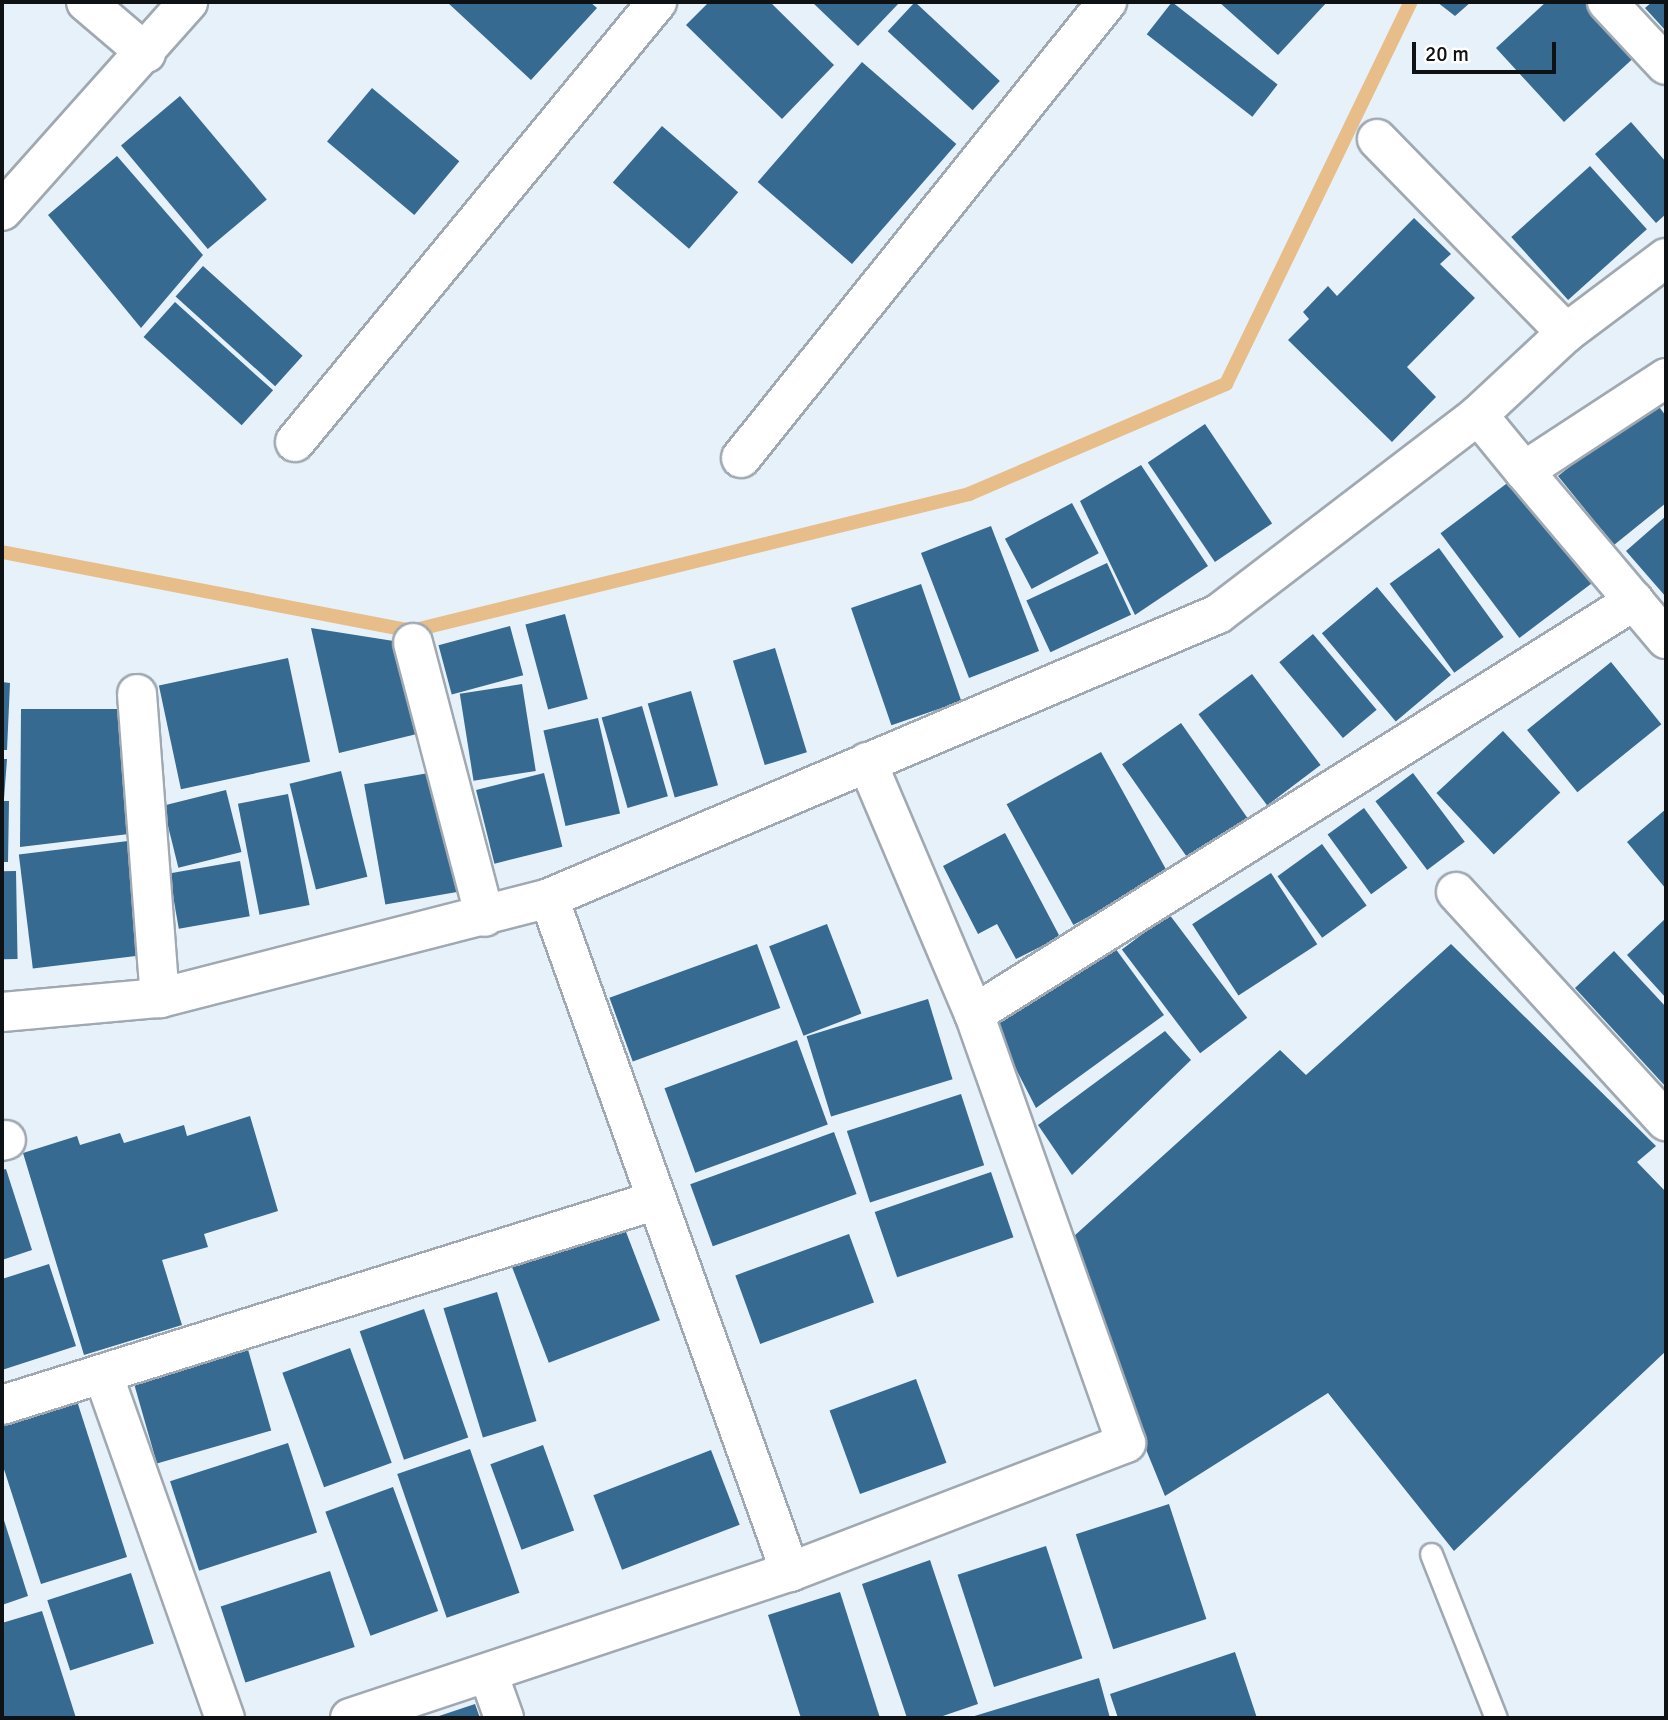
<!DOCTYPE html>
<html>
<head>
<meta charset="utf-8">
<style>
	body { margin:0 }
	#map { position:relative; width:1668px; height:1720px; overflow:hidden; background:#e7f1f9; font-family:Signika,sans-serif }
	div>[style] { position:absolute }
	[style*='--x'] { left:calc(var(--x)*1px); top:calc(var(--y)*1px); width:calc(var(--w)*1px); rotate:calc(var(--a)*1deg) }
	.stream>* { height:14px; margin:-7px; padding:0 7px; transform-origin:7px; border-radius:7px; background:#e7be89 }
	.building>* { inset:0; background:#366a91; transform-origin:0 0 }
	.roads { filter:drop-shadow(2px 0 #a0a9b1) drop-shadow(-2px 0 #a0a9b1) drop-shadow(0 2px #a0a9b1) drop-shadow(0 -2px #a0a9b1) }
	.lane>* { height:21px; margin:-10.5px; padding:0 10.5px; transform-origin:10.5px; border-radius:10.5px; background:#fff }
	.street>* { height:38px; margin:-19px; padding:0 19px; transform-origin:19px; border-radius:19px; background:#fff }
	span { translate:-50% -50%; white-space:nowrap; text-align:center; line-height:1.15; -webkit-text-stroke:6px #fff; paint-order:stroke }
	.frame { position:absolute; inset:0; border:4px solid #0f1215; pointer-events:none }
	.scale { position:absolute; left:1412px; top:42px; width:144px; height:32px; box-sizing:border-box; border:4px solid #0f1215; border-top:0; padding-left:9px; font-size:21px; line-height:24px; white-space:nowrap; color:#0f1215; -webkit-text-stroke:5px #fff; paint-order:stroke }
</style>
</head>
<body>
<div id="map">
	<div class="stream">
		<i style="--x:2;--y:552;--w:417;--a:10.9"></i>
		<i style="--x:411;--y:631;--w:575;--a:-13.79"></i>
		<i style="--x:969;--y:494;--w:280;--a:-23.2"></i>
		<i style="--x:1226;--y:384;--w:424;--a:-64.2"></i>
	</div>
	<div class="building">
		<i style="clip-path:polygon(447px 2px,590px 2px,597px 8px,531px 80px)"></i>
		<i style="clip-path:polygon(709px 2px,770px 2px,834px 65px,782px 119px,686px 25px)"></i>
		<i style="clip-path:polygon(812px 2px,900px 2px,858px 46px)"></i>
		<i style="left:915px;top:2px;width:116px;height:40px;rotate:43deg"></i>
		<i style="left:1172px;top:2px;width:134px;height:41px;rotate:38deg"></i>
		<i style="clip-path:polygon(1219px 2px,1327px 2px,1278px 55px)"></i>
		<i style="clip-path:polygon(1437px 2px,1471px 2px,1455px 16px)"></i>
		<i style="clip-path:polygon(1546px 2px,1592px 2px,1639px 53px,1564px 122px,1496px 48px)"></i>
		<i style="clip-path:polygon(1652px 2px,1666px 2px,1666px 31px,1645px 8px)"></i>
		<i style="left:862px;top:62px;width:125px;height:159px;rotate:41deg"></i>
		<i style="left:372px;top:88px;width:114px;height:70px;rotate:40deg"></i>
		<i style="left:180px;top:96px;width:135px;height:77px;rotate:50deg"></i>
		<i style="clip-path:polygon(1631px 122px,1666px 162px,1666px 214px,1656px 223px,1595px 154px)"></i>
		<i style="left:662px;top:126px;width:101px;height:75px;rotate:41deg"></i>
		<i style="clip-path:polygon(117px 156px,203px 255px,141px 328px,48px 215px)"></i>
		<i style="left:1590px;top:166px;width:85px;height:106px;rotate:48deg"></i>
		<i style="clip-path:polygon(1414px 218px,1451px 254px,1440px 264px,1475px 298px,1407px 367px,1436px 397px,1392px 442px,1288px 340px,1309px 319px,1303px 312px,1328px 286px,1337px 296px)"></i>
		<i style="left:203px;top:266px;width:134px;height:41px;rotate:42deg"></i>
		<i style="left:175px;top:302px;width:132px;height:47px;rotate:42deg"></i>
		<i style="clip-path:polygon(1654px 400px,1666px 416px,1666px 503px,1614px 545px,1558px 476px)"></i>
		<i style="left:1205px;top:424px;width:120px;height:69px;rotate:56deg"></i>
		<i style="clip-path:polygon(1141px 465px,1208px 566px,1135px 615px,1080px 501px)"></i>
		<i style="left:1514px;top:478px;width:131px;height:92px;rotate:53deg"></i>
		<i style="left:1072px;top:503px;width:57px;height:76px;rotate:62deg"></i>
		<i style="clip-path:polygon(1666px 516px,1666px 597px,1626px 551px)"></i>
		<i style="left:991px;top:526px;width:134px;height:75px;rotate:69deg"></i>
		<i style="left:1439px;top:548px;width:110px;height:61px;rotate:54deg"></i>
		<i style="left:1107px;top:563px;width:57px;height:89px;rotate:65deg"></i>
		<i style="left:921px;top:584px;width:124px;height:74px;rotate:71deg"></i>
		<i style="left:1377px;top:587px;width:115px;height:72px;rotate:50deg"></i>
		<i style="left:565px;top:614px;width:88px;height:41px;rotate:75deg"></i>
		<i style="left:510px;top:626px;width:51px;height:74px;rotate:75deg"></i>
		<i style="clip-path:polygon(311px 628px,400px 642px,425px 732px,339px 753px)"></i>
		<i style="left:1313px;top:634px;width:99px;height:44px;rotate:50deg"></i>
		<i style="left:775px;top:648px;width:109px;height:44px;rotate:73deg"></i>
		<i style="left:288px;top:658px;width:106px;height:132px;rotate:78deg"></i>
		<i style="left:1611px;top:662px;width:80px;height:108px;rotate:51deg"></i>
		<i style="left:1252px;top:674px;width:114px;height:67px;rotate:53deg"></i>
		<i style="clip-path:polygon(2px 682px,10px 683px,7px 750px,2px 750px)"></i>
		<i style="left:522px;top:684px;width:88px;height:63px;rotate:81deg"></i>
		<i style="left:691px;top:691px;width:98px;height:45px;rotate:74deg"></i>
		<i style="left:642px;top:706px;width:94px;height:42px;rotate:74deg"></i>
		<i style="clip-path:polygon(21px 709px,120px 709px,129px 834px,20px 847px)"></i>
		<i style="left:598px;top:718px;width:98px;height:56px;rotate:77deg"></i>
		<i style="left:1181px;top:723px;width:119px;height:72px;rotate:55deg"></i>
		<i style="left:1503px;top:731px;width:84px;height:91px;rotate:47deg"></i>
		<i style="left:1101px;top:752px;width:138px;height:108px;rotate:61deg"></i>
		<i style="clip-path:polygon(2px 759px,7px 759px,4px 799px,2px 798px)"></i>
		<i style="left:341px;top:771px;width:109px;height:53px;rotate:76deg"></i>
		<i style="left:440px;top:771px;width:122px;height:77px;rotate:80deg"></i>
		<i style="left:544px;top:773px;width:76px;height:70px;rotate:76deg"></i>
		<i style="left:1413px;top:773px;width:86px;height:47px;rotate:53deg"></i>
		<i style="left:226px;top:790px;width:64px;height:65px;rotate:76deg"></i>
		<i style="left:288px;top:794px;width:113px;height:51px;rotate:79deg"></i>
		<i style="clip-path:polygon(2px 801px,9px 801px,8px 862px,2px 862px)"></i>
		<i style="left:1364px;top:808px;width:74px;height:45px;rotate:54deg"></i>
		<i style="clip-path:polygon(1666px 809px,1666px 889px,1627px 842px)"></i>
		<i style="clip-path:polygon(1005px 833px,1060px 937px,1016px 959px,997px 924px,978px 934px,943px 866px)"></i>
		<i style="left:128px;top:841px;width:115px;height:110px;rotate:83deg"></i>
		<i style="left:1322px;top:844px;width:76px;height:55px;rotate:54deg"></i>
		<i style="left:240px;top:861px;width:56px;height:72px;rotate:80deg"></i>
		<i style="left:16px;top:871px;width:88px;height:14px;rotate:89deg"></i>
		<i style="left:1271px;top:873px;width:85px;height:94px;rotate:57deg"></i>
		<i style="left:1169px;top:914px;width:130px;height:59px;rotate:53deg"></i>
		<i style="clip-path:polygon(1666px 918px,1666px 998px,1627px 955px)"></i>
		<i style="left:827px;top:924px;width:96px;height:62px;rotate:69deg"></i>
		<i style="left:757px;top:944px;width:68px;height:157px;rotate:70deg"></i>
		<i style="clip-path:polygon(1451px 944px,1656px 1146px,1637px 1162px,1666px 1192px,1666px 1351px,1454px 1551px,1328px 1393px,1165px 1496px,1063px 1246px,1280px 1050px,1306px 1075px)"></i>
		<i style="clip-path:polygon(1115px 948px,1164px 1015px,1036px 1108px,994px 1026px)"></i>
		<i style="clip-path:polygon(1614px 951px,1666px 1007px,1666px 1087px,1575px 988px)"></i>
		<i style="left:928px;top:999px;width:84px;height:127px;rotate:73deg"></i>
		<i style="clip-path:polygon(1165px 1031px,1191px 1060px,1072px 1175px,1038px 1125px)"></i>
		<i style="left:797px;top:1040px;width:90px;height:141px;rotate:70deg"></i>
		<i style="left:961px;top:1094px;width:75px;height:120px;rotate:72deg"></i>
		<i style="clip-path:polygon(250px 1116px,278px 1211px,204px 1234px,208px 1247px,162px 1260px,182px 1325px,84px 1355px,23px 1153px,77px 1136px,80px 1145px,120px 1133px,124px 1143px,184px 1125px,187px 1136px)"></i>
		<i style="left:834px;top:1132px;width:66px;height:153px;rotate:70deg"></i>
		<i style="clip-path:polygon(6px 1169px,32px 1250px,2px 1260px,2px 1170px)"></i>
		<i style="left:991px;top:1172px;width:69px;height:123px;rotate:71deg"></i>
		<i style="left:623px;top:1224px;width:103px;height:119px;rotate:69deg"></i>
		<i style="left:849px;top:1234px;width:73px;height:121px;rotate:70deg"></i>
		<i style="clip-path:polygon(49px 1264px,76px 1346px,2px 1370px,2px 1279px)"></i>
		<i style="left:497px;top:1292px;width:135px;height:56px;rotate:73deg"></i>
		<i style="left:424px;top:1309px;width:136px;height:68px;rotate:71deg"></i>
		<i style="left:247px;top:1346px;width:88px;height:119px;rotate:74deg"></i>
		<i style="left:350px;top:1348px;width:122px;height:72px;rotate:70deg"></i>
		<i style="left:916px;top:1379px;width:89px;height:92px;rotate:70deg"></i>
		<i style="clip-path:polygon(77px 1401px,127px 1557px,41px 1584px,2px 1463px,2px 1425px)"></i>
		<i style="left:288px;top:1443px;width:94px;height:124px;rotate:72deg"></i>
		<i style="left:543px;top:1445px;width:91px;height:56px;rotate:70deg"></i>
		<i style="left:470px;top:1449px;width:152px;height:77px;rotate:71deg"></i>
		<i style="left:711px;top:1450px;width:80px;height:126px;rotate:69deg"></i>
		<i style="left:393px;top:1487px;width:132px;height:72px;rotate:70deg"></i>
		<i style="left:1169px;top:1504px;width:121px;height:98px;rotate:72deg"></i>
		<i style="clip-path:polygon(2px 1514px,28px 1596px,2px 1605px)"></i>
		<i style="left:1046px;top:1546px;width:118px;height:93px;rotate:72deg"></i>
		<i style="clip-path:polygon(930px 1560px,978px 1704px,937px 1718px,907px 1718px,862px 1584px)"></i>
		<i style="left:330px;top:1571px;width:80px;height:115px;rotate:72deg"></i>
		<i style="left:131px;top:1573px;width:74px;height:88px;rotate:72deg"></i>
		<i style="clip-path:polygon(840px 1592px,880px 1718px,801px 1718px,768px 1615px)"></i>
		<i style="clip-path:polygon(42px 1611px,76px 1718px,2px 1718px,2px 1623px)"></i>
		<i style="clip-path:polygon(1235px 1652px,1257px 1718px,1118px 1718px,1110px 1694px)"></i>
		<i style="clip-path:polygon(1099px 1678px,1110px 1718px,968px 1718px)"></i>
		<i style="clip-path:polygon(475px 1704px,480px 1718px,433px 1718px)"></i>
	</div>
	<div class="roads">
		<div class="lane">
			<i style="--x:1431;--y:1554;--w:176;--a:68.4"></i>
		</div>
		<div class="street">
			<i style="--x:86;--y:2;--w:79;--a:40.4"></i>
			<i style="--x:1607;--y:2;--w:86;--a:46.9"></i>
			<i style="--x:1377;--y:139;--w:271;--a:45.7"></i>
			<i style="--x:2;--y:211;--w:280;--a:-48.3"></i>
			<i style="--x:1478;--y:415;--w:72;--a:50.6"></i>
			<i style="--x:1524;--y:471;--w:170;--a:-33.2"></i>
			<i style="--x:295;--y:442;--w:570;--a:-50.55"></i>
			<i style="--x:741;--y:458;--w:585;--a:-51.25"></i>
			<i style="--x:1524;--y:471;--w:220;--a:49.8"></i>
			<i style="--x:413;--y:643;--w:283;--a:75.3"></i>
			<i style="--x:137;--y:694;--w:305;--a:85.7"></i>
			<i style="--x:867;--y:762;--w:274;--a:67"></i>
			<i style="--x:1456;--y:892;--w:311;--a:47.5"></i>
			<i style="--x:549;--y:898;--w:716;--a:70.32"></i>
			<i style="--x:2;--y:1012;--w:159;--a:-5.1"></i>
			<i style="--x:160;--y:998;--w:402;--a:-14.4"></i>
			<i style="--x:549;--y:898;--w:727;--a:-23"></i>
			<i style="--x:1218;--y:614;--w:327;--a:-37.4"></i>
			<i style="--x:1478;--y:415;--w:120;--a:-43"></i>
			<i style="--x:1566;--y:333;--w:125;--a:-36.9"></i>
			<i style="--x:2;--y:1141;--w:4;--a:-14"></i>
			<i style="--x:103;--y:1374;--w:365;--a:70.5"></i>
			<i style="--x:2;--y:1405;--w:686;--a:-17.38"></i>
			<i style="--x:488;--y:1673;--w:48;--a:70.4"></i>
			<i style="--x:350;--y:1718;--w:464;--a:-18.4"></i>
			<i style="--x:790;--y:1572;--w:360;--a:-21"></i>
			<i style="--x:1126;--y:1443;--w:455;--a:-109.5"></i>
			<i style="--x:974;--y:1014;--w:779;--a:-32.04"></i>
		</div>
	</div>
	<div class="frame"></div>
	<div class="scale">20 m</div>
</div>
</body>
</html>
